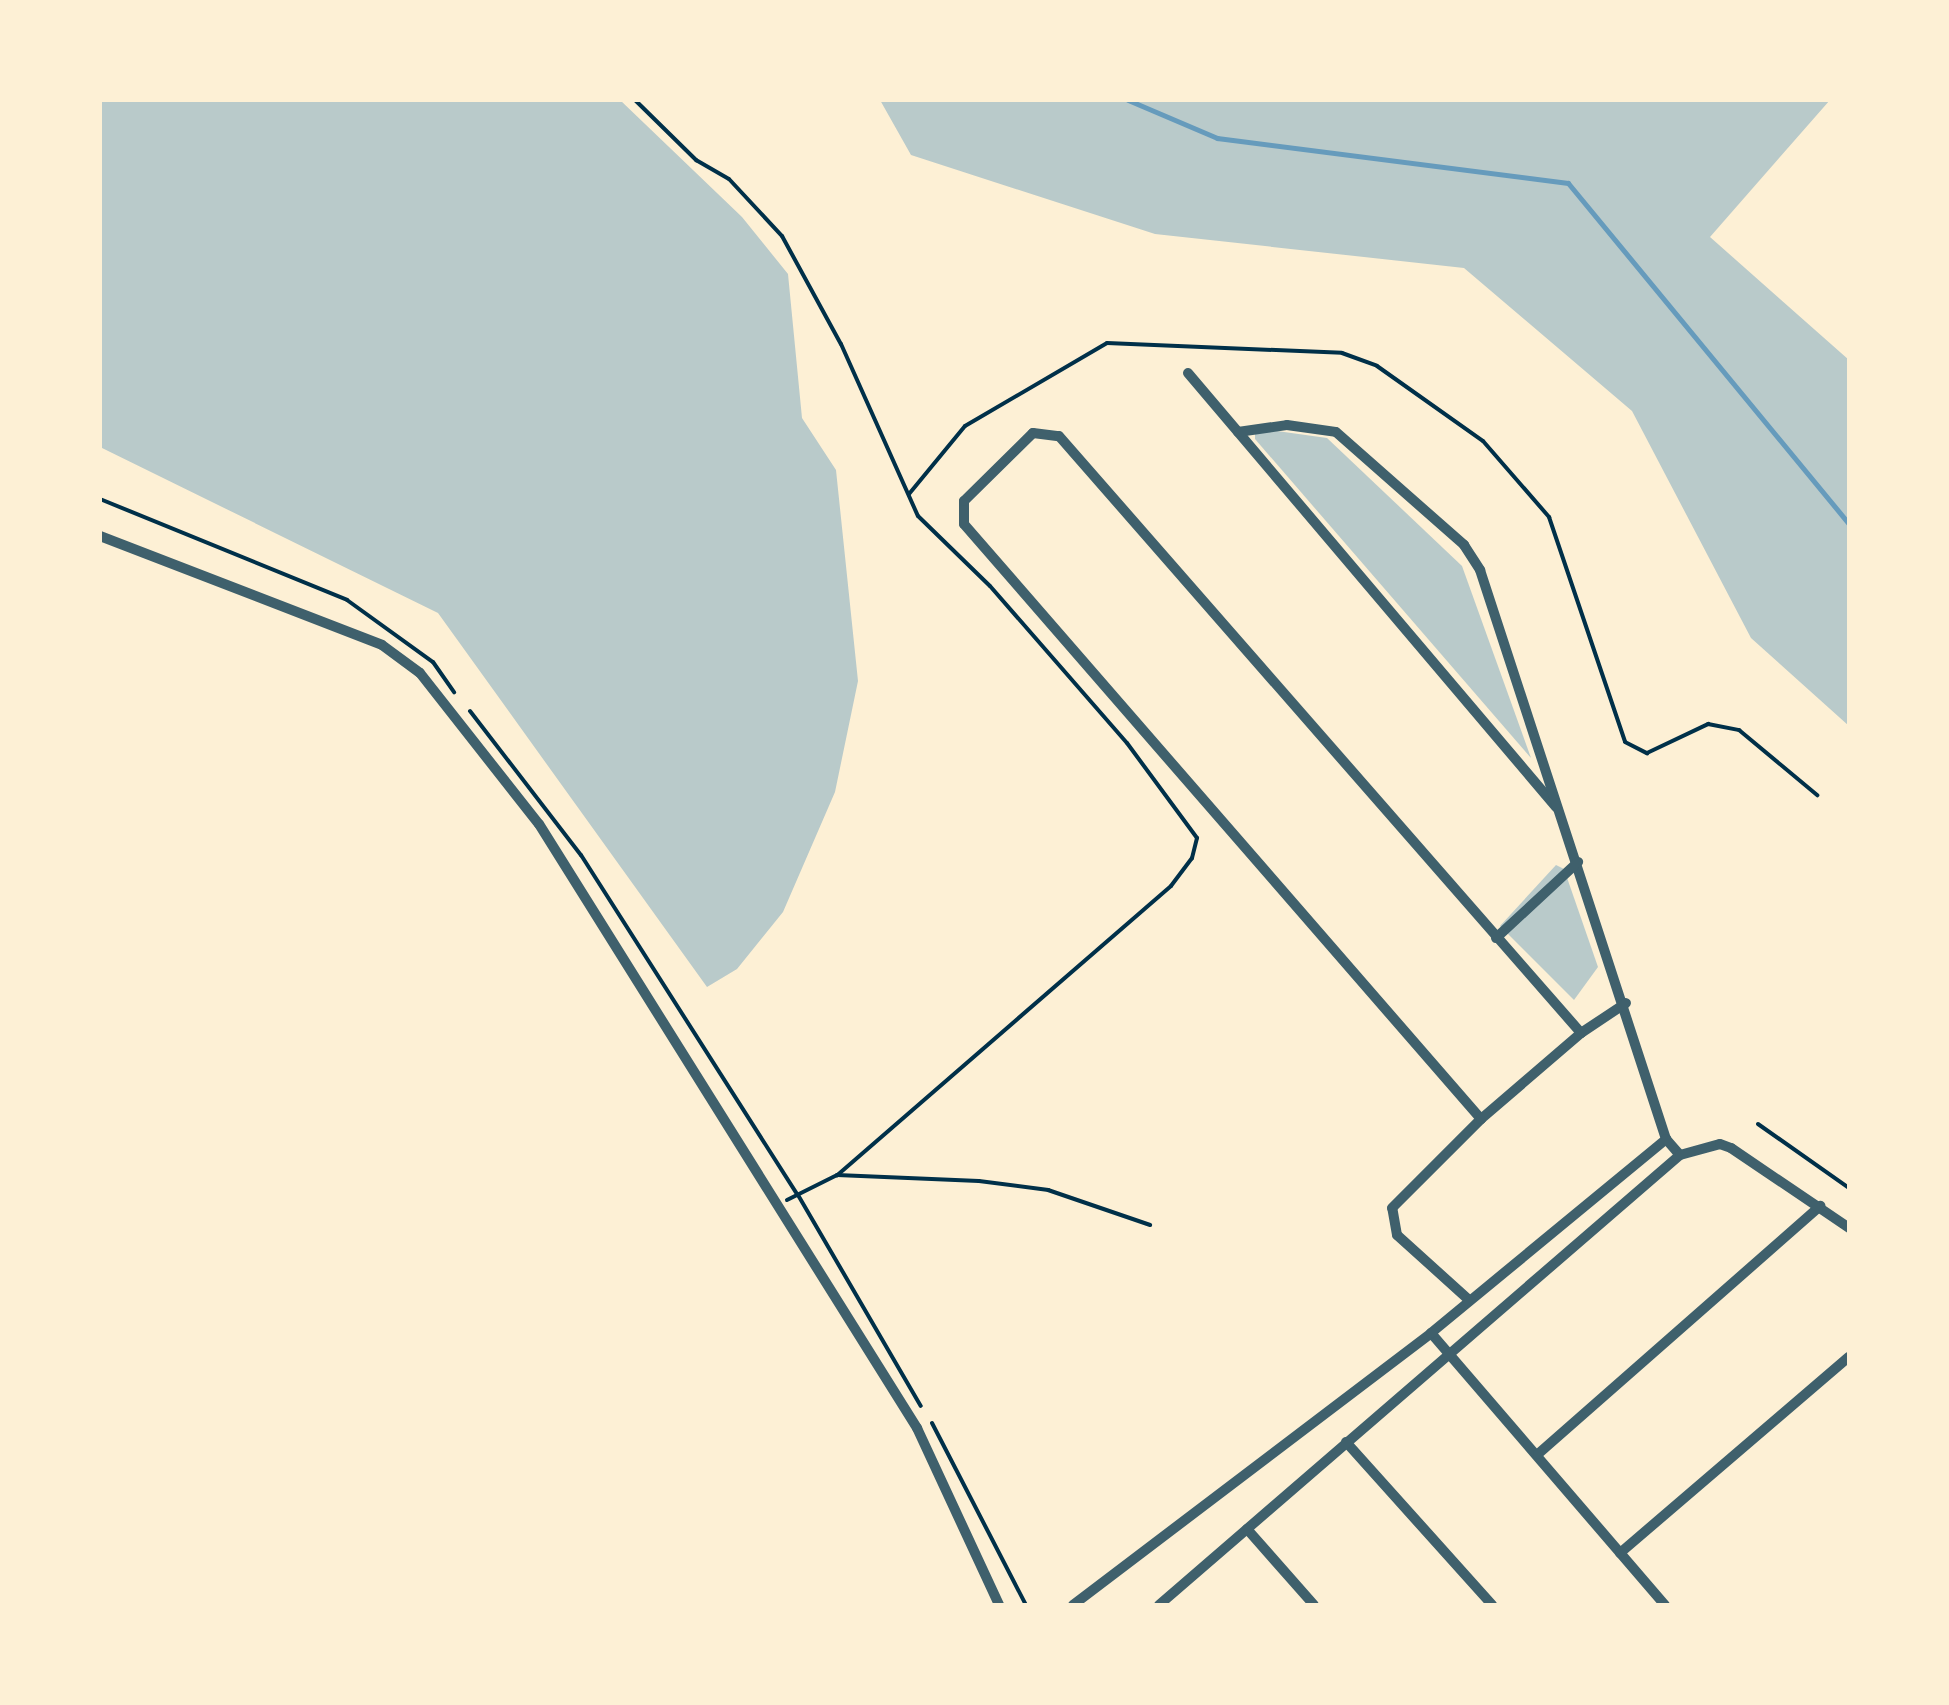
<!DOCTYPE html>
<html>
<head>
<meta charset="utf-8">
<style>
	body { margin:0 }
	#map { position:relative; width:1949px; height:1705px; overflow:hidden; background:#fdf0d5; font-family:Arial,sans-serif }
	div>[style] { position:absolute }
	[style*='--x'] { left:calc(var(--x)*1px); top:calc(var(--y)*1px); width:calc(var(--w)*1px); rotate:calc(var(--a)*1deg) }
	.green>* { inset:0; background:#b9caca }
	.stream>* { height:5px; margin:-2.5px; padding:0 2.5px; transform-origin:2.5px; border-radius:2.5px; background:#669bbc }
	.path>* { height:4px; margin:-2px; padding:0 2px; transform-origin:2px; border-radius:2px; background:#003049 }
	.minor>* { height:10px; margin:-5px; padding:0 5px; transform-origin:5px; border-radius:5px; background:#3f606c }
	span { translate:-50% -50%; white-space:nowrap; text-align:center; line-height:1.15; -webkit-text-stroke:8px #fdf0d5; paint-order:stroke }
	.frame { position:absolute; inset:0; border:102px solid #fdf0d5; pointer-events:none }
</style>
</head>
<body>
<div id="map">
	<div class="green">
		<i style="clip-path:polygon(100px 100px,620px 100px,742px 217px,788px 274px,802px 418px,836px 470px,858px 681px,835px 792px,783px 912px,737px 969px,707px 987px,438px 613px,100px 447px)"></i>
		<i style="clip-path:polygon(880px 100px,1830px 100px,1710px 237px,1849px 360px,1849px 726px,1751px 638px,1632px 411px,1464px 268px,1155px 234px,911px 155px)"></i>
		<i style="clip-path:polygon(1277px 431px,1327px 438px,1462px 566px,1531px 758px,1255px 439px,1255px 433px)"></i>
		<i style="clip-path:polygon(1556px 865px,1564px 869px,1598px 967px,1574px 1000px,1500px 926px)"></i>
	</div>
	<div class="stream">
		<i style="--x:1128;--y:100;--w:97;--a:23.1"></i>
		<i style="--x:1217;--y:138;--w:354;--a:7.3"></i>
		<i style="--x:1568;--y:183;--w:442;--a:50.5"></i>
	</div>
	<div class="path">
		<i style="--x:635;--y:100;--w:86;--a:44.5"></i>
		<i style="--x:696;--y:160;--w:38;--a:30"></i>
		<i style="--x:729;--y:179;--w:78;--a:47.1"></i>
		<i style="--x:782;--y:236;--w:123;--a:61.4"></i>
		<i style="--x:841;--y:344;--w:188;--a:65.9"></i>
		<i style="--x:918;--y:516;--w:100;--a:44.2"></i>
		<i style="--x:990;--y:586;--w:208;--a:48.9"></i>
		<i style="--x:1127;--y:743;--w:118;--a:53.6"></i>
		<i style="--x:1197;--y:838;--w:21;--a:104"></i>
		<i style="--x:1192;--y:858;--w:35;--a:127"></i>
		<i style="--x:1171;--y:886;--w:442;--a:139.1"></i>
		<i style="--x:909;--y:494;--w:88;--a:-50.5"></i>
		<i style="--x:965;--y:426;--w:164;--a:-30.3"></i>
		<i style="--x:1107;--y:343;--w:235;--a:2.4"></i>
		<i style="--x:1342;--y:353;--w:37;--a:20"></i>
		<i style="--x:1377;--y:366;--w:130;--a:35.3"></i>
		<i style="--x:1483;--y:441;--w:101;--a:49"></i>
		<i style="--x:1549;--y:517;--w:237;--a:71.3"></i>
		<i style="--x:1625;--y:742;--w:25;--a:27"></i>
		<i style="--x:1647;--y:753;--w:68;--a:-25.4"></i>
		<i style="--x:1708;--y:724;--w:32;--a:11"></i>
		<i style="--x:1739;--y:730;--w:102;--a:39.8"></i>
		<i style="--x:100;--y:499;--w:267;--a:22.2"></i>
		<i style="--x:347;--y:600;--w:106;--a:35.8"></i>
		<i style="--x:433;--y:662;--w:37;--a:55"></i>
		<i style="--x:470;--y:711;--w:182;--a:52.4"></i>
		<i style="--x:581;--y:855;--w:403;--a:57.5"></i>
		<i style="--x:798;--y:1195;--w:244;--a:59.8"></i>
		<i style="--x:1758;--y:1124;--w:111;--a:35.1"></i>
		<i style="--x:787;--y:1200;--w:56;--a:-26.6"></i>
		<i style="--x:837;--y:1175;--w:142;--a:2.4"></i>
		<i style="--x:979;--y:1181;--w:70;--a:7.4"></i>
		<i style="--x:1048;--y:1190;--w:108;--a:18.9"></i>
		<i style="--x:932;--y:1423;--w:205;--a:62.7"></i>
	</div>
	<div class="minor">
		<i style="--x:1188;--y:373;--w:569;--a:49.7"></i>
		<i style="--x:1238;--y:432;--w:49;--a:-8.1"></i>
		<i style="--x:1287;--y:425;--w:49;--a:8.1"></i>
		<i style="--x:1336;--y:432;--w:171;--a:41.4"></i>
		<i style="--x:1464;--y:545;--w:30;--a:57"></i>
		<i style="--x:1480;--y:570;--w:599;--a:71.9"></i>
		<i style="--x:100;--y:536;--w:302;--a:21.1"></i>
		<i style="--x:382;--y:645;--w:47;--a:36.4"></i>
		<i style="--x:420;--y:673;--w:192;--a:51.8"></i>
		<i style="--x:539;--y:824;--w:713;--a:57.96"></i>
		<i style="--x:917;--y:1428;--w:195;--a:65.1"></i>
		<i style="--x:1496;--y:938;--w:112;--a:-42.8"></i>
		<i style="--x:1481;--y:1119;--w:788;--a:-130.99"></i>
		<i style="--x:964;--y:524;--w:23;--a:-90"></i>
		<i style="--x:964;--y:501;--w:97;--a:-44.6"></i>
		<i style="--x:1033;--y:433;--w:26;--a:7"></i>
		<i style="--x:1059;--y:436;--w:793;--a:48.83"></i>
		<i style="--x:1469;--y:1300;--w:97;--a:-137.9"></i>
		<i style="--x:1397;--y:1235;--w:27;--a:-100"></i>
		<i style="--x:1392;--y:1208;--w:126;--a:-45"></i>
		<i style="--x:1481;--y:1119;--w:132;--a:-40.7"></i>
		<i style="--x:1581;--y:1033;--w:54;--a:-33.7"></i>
		<i style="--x:1431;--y:1333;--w:359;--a:49.3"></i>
		<i style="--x:1346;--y:1442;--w:219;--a:48.1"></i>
		<i style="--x:1538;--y:1454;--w:376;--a:-41.3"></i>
		<i style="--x:1247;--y:1529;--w:101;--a:48.6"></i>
		<i style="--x:1620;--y:1553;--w:301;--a:-40.6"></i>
		<i style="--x:1073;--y:1605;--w:450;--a:-37.2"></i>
		<i style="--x:1431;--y:1333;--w:305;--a:-39.5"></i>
		<i style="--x:1666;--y:1139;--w:21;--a:49"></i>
		<i style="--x:1159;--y:1605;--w:688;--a:-40.82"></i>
		<i style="--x:1680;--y:1155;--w:41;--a:-15.4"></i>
		<i style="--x:1720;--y:1144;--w:12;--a:20"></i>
		<i style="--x:1731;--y:1148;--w:143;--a:34.1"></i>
	</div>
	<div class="frame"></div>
</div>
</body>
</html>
